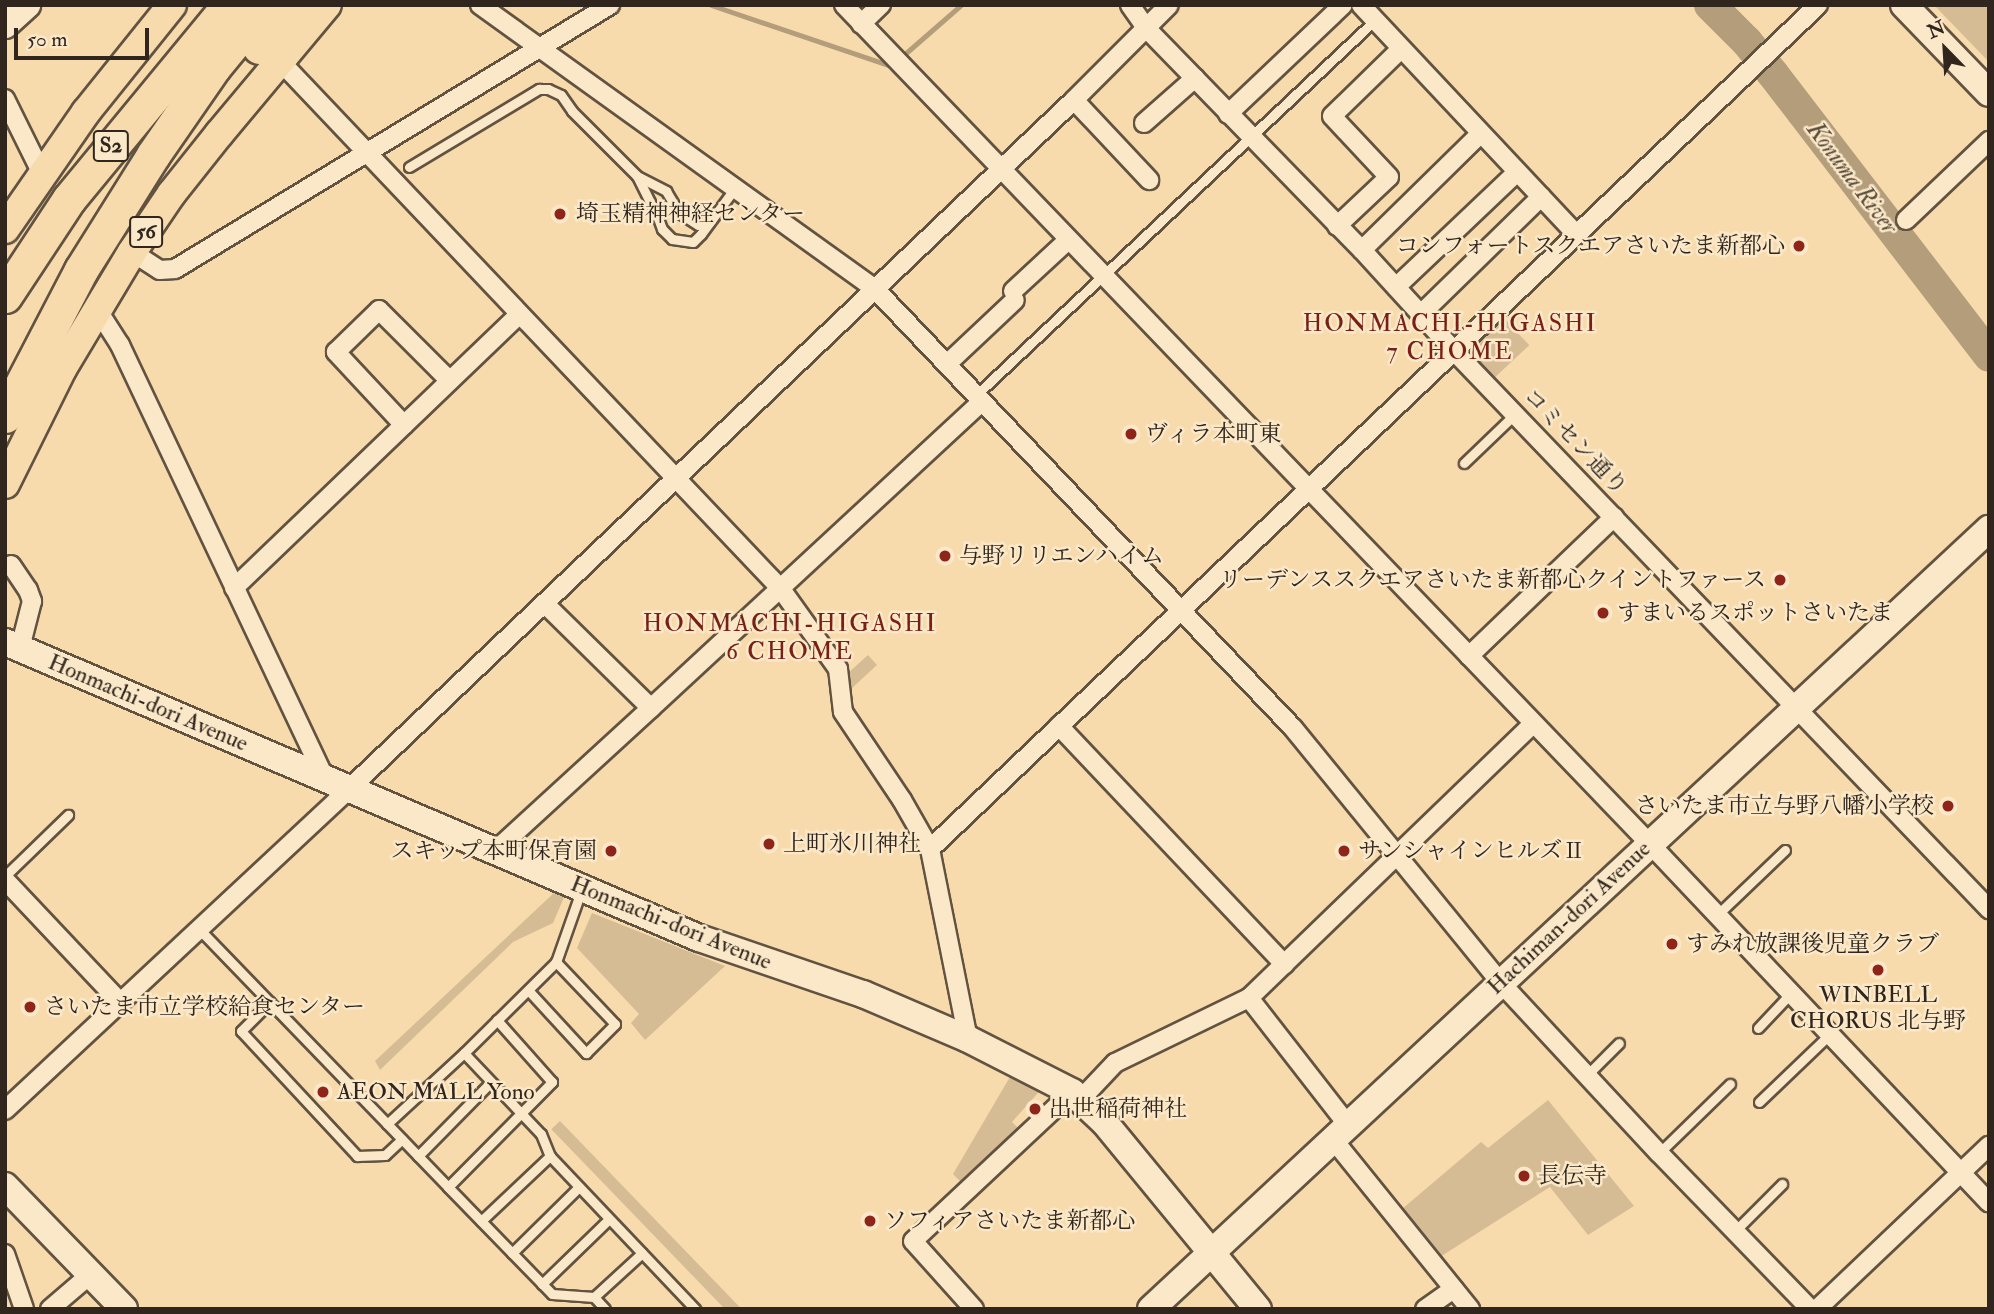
<!DOCTYPE html>
<html>
<head>
<meta charset="utf-8">
<style>
	body { margin:0 }
	#map { position:relative; width:1994px; height:1314px; overflow:hidden; background:#f8dbac; font-family:"IM FELL Double Pica","Noto Serif JP",serif }
	div>[style] { position:absolute }
	[style*='--x'] { left:calc(var(--x)*1px); top:calc(var(--y)*1px); width:calc(var(--w)*1px); rotate:calc(var(--a)*1deg) }
	.green>* { inset:0; background:#d6bc94; transform-origin:0 0 }
	.stream>* { height:5px; margin:-2.5px; padding:0 2.5px; transform-origin:2.5px; border-radius:2.5px; background:#b49d7b }
	.river>* { height:32px; margin:-16px; padding:0 16px; transform-origin:16px; border-radius:16px; background:#b49d7b }
	.roads { filter:drop-shadow(2px 0 #625341) drop-shadow(-2px 0 #625341) drop-shadow(0 2px #625341) drop-shadow(0 -2px #625341) }
	.lane>* { height:9px; margin:-4.5px; padding:0 4.5px; transform-origin:4.5px; border-radius:4.5px; background:#fae8c9 }
	.street>* { height:18px; margin:-9px; padding:0 9px; transform-origin:9px; border-radius:9px; background:#fae8c9 }
	.secondary>* { height:26px; margin:-13px; padding:0 13px; transform-origin:13px; border-radius:13px; background:#fae8c9 }
	.primary>* { height:28px; margin:-14px; padding:0 14px; transform-origin:14px; border-radius:14px; background:#f8dbac }
	.highway>* { height:33px; margin:-16.5px; padding:0 16.5px; transform-origin:16.5px; border-radius:16.5px; background:#f8dbac }
	.dots>* { width:19px; height:19px; translate:-50% -50%; box-sizing:border-box; border:4px solid #fae8c9; border-radius:50% }
	span { translate:-50% -50%; white-space:nowrap; text-align:center; line-height:1.15; -webkit-text-stroke:5px #fae8c9; paint-order:stroke }
	.shield-label span { padding:2px 5px; background:#fae8c9; border:2px solid; border-radius:5px; -webkit-text-stroke-width:0 }
	.shield-label { font-size:21px; color:#30261d; font-weight:700 }
	.poi-label { font-size:23px; color:#30261d }
	.left { translate:0 -50%; text-align:left }
	.right { translate:-100% -50%; text-align:right }
	.street-label { font-size:23px; color:#30261d }
	.water-label { font-size:24px; color:#584a39; font-style:italic }
	.neighbourhood-label { font-size:24px; color:#7a1f14; letter-spacing:2px }
	.frame { position:absolute; inset:0; border:7px solid #30261d; pointer-events:none }
	.north { position:absolute; left:1910px; top:14px; width:70px; height:70px; -webkit-text-stroke:5px #fae8c9; paint-order:stroke; rotate:336deg; font-size:19px; font-weight:700; line-height:28px; text-align:center; color:#30261d }
	.north::after { content:''; display:block; margin:auto; width:24px; height:32px; background:#30261d; clip-path:polygon(50% 0,100% 100%,50% 72%,0 100%) }
	.scale { position:absolute; left:14px; top:28px; width:135px; height:32px; box-sizing:border-box; border:4px solid #30261d; border-top:0; padding-left:9px; font-size:21px; line-height:24px; white-space:nowrap; color:#30261d; -webkit-text-stroke:5px #fae8c9; paint-order:stroke }
</style>
</head>
<body>
<div id="map">
	<div class="green">
		<i style="clip-path:polygon(1934px 5px,1989px 5px,1989px 62px)"></i>
		<i style="left:1502px;top:316px;width:40px;height:48px;rotate:47deg"></i>
		<i style="clip-path:polygon(868px 655px,877px 665px,851px 689px,847px 674px)"></i>
		<i style="clip-path:polygon(556px 891px,565px 895px,553px 923px,513px 942px,380px 1070px,375px 1061px)"></i>
		<i style="clip-path:polygon(592px 913px,725px 966px,645px 1040px,631px 1023px,639px 1014px,577px 948px)"></i>
		<i style="clip-path:polygon(1014px 1070px,1044px 1086px,1012px 1122px,1023px 1133px,966px 1187px,953px 1174px)"></i>
		<i style="clip-path:polygon(1548px 1100px,1634px 1206px,1588px 1235px,1550px 1187px,1440px 1257px,1402px 1209px,1481px 1142px,1488px 1148px)"></i>
		<i style="left:560px;top:1121px;width:260px;height:12px;rotate:46deg"></i>
	</div>
	<div class="stream">
		<i style="--x:711;--y:5;--w:190;--a:18.7"></i>
		<i style="--x:891;--y:66;--w:93;--a:-41.1"></i>
	</div>
	<div class="river">
		<i style="--x:1710;--y:5;--w:52;--a:45"></i>
		<i style="--x:1747;--y:42;--w:41;--a:50.9"></i>
		<i style="--x:1773;--y:74;--w:355;--a:52.5"></i>
	</div>
	<div class="roads">
		<div class="lane">
			<i style="--x:409;--y:167;--w:152;--a:-31"></i>
			<i style="--x:539;--y:89;--w:9;--a:0"></i>
			<i style="--x:548;--y:89;--w:14;--a:25"></i>
			<i style="--x:561;--y:95;--w:19;--a:55"></i>
			<i style="--x:572;--y:111;--w:92;--a:45"></i>
			<i style="--x:637;--y:176;--w:33;--a:27"></i>
			<i style="--x:666;--y:191;--w:23;--a:59"></i>
			<i style="--x:637;--y:176;--w:47;--a:63.4"></i>
			<i style="--x:709;--y:223;--w:11;--a:170"></i>
			<i style="--x:698;--y:225;--w:35;--a:-147"></i>
			<i style="--x:669;--y:206;--w:9;--a:159"></i>
			<i style="--x:661;--y:209;--w:9;--a:108"></i>
			<i style="--x:658;--y:218;--w:12;--a:70"></i>
			<i style="--x:662;--y:229;--w:14;--a:45"></i>
			<i style="--x:672;--y:239;--w:21;--a:8"></i>
			<i style="--x:693;--y:242;--w:11;--a:-45"></i>
			<i style="--x:701;--y:234;--w:57;--a:-53.5"></i>
			<i style="--x:976;--y:395;--w:548;--a:-43.22"></i>
			<i style="--x:1464;--y:463;--w:71;--a:-43.9"></i>
			<i style="--x:5;--y:876;--w:88;--a:-44.1"></i>
			<i style="--x:581;--y:891;--w:75;--a:109.4"></i>
			<i style="--x:556;--y:962;--w:129;--a:135.3"></i>
			<i style="--x:464;--y:1053;--w:112;--a:46.5"></i>
			<i style="--x:541;--y:1134;--w:24;--a:68"></i>
			<i style="--x:550;--y:1156;--w:211;--a:46.5"></i>
			<i style="--x:1717;--y:915;--w:94;--a:-43.7"></i>
			<i style="--x:200;--y:930;--w:357;--a:46"></i>
			<i style="--x:448;--y:1187;--w:148;--a:-45.3"></i>
			<i style="--x:552;--y:1082;--w:83;--a:-131.6"></i>
			<i style="--x:528;--y:990;--w:86;--a:47.4"></i>
			<i style="--x:586;--y:1053;--w:41;--a:-45"></i>
			<i style="--x:615;--y:1024;--w:86;--a:-133.6"></i>
			<i style="--x:270;--y:1002;--w:41;--a:135"></i>
			<i style="--x:241;--y:1031;--w:171;--a:47.1"></i>
			<i style="--x:357;--y:1156;--w:28;--a:-2"></i>
			<i style="--x:385;--y:1155;--w:23;--a:-43"></i>
			<i style="--x:1758;--y:1028;--w:48;--a:-46.7"></i>
			<i style="--x:1587;--y:1075;--w:45;--a:-45"></i>
			<i style="--x:1759;--y:1102;--w:98;--a:-43.8"></i>
			<i style="--x:387;--y:1124;--w:105;--a:-42.7"></i>
			<i style="--x:1659;--y:1153;--w:99;--a:-44.2"></i>
			<i style="--x:418;--y:1156;--w:104;--a:-45.4"></i>
			<i style="--x:448;--y:1187;--w:149;--a:45.8"></i>
			<i style="--x:552;--y:1294;--w:42;--a:4.1"></i>
			<i style="--x:594;--y:1297;--w:65;--a:-42.5"></i>
			<i style="--x:481;--y:1221;--w:95;--a:-43.3"></i>
			<i style="--x:1734;--y:1232;--w:68;--a:-45"></i>
			<i style="--x:512;--y:1253;--w:94;--a:-44.6"></i>
			<i style="--x:542;--y:1284;--w:93;--a:-44.1"></i>
			<i style="--x:594;--y:1297;--w:16;--a:47"></i>
		</div>
		<div class="street">
			<i style="--x:480;--y:5;--w:486;--a:35.7"></i>
			<i style="--x:875;--y:289;--w:606;--a:46.4"></i>
			<i style="--x:1293;--y:728;--w:328;--a:50.8"></i>
			<i style="--x:1500;--y:982;--w:233;--a:47.1"></i>
			<i style="--x:1659;--y:1153;--w:217;--a:45.9"></i>
			<i style="--x:844;--y:5;--w:1163;--a:46.15"></i>
			<i style="--x:1650;--y:844;--w:493;--a:46.6"></i>
			<i style="--x:1130;--y:5;--w:28;--a:55"></i>
			<i style="--x:1146;--y:28;--w:310;--a:45.8"></i>
			<i style="--x:1362;--y:250;--w:138;--a:47.6"></i>
			<i style="--x:1455;--y:352;--w:772;--a:46.21"></i>
			<i style="--x:1361;--y:5;--w:314;--a:46.8"></i>
			<i style="--x:861;--y:24;--w:28;--a:-44"></i>
			<i style="--x:280;--y:61;--w:728;--a:46.5"></i>
			<i style="--x:781;--y:589;--w:98;--a:54.5"></i>
			<i style="--x:838;--y:669;--w:43;--a:83.4"></i>
			<i style="--x:843;--y:712;--w:106;--a:56.2"></i>
			<i style="--x:902;--y:800;--w:56;--a:60.3"></i>
			<i style="--x:930;--y:849;--w:194;--a:78.7"></i>
			<i style="--x:5;--y:99;--w:84;--a:63.7"></i>
			<i style="--x:1074;--y:100;--w:110;--a:46.8"></i>
			<i style="--x:1228;--y:114;--w:158;--a:-43.5"></i>
			<i style="--x:1144;--y:123;--w:68;--a:-41.4"></i>
			<i style="--x:1906;--y:220;--w:115;--a:-43.6"></i>
			<i style="--x:1337;--y:226;--w:71;--a:-43.3"></i>
			<i style="--x:1389;--y:177;--w:83;--a:-133.1"></i>
			<i style="--x:1332;--y:116;--w:96;--a:-44.2"></i>
			<i style="--x:1362;--y:250;--w:165;--a:-44.5"></i>
			<i style="--x:132;--y:252;--w:33;--a:33"></i>
			<i style="--x:160;--y:270;--w:15;--a:-4"></i>
			<i style="--x:175;--y:269;--w:509;--a:-31.25"></i>
			<i style="--x:1396;--y:287;--w:167;--a:-43.5"></i>
			<i style="--x:1013;--y:291;--w:75;--a:-42.8"></i>
			<i style="--x:97;--y:309;--w:43;--a:57.4"></i>
			<i style="--x:120;--y:345;--w:478;--a:64.7"></i>
			<i style="--x:1421;--y:314;--w:168;--a:-44.3"></i>
			<i style="--x:947;--y:364;--w:93;--a:-43.3"></i>
			<i style="--x:404;--y:425;--w:100;--a:-133"></i>
			<i style="--x:336;--y:352;--w:60;--a:-44.3"></i>
			<i style="--x:379;--y:310;--w:100;--a:45"></i>
			<i style="--x:11;--y:565;--w:30;--a:56"></i>
			<i style="--x:28;--y:590;--w:12;--a:70"></i>
			<i style="--x:32;--y:601;--w:49;--a:104.3"></i>
			<i style="--x:234;--y:588;--w:395;--a:-43.8"></i>
			<i style="--x:545;--y:604;--w:148;--a:44.5"></i>
			<i style="--x:651;--y:708;--w:451;--a:-42.8"></i>
			<i style="--x:1469;--y:656;--w:201;--a:-43.8"></i>
			<i style="--x:1059;--y:726;--w:328;--a:46.6"></i>
			<i style="--x:930;--y:849;--w:1225;--a:-43.54"></i>
			<i style="--x:496;--y:850;--w:210;--a:-42.5"></i>
			<i style="--x:5;--y:880;--w:169;--a:46.7"></i>
			<i style="--x:1249;--y:998;--w:160;--a:52.1"></i>
			<i style="--x:1082;--y:1098;--w:48;--a:-46.7"></i>
			<i style="--x:1115;--y:1063;--w:149;--a:-25.9"></i>
			<i style="--x:1249;--y:998;--w:395;--a:-44"></i>
			<i style="--x:5;--y:1110;--w:472;--a:-43"></i>
			<i style="--x:350;--y:788;--w:999;--a:-43.54"></i>
			<i style="--x:1074;--y:100;--w:134;--a:-45"></i>
			<i style="--x:1332;--y:1138;--w:220;--a:51.1"></i>
			<i style="--x:5;--y:1254;--w:58;--a:70.9"></i>
			<i style="--x:50;--y:1309;--w:54;--a:-40.5"></i>
			<i style="--x:974;--y:1309;--w:91;--a:-131.9"></i>
			<i style="--x:913;--y:1241;--w:218;--a:-43.1"></i>
			<i style="--x:1425;--y:1309;--w:35;--a:-35"></i>
			<i style="--x:1817;--y:1309;--w:237;--a:-43.5"></i>
		</div>
		<div class="secondary">
			<i style="--x:1904;--y:5;--w:122;--a:46"></i>
			<i style="--x:5;--y:25;--w:30;--a:-42"></i>
			<i style="--x:5;--y:642;--w:754;--a:23.1"></i>
			<i style="--x:699;--y:938;--w:173;--a:18.9"></i>
			<i style="--x:863;--y:994;--w:114;--a:23.2"></i>
			<i style="--x:968;--y:1039;--w:117;--a:27"></i>
			<i style="--x:1072;--y:1092;--w:45;--a:43.2"></i>
			<i style="--x:1105;--y:1123;--w:241;--a:50.6"></i>
			<i style="--x:5;--y:1186;--w:171;--a:45.9"></i>
			<i style="--x:1151;--y:1309;--w:1145;--a:-42.95"></i>
		</div>
		<div class="primary">
			<i style="--x:5;--y:229;--w:142;--a:-55.3"></i>
			<i style="--x:86;--y:112;--w:137;--a:-51.2"></i>
			<i style="--x:5;--y:484;--w:128;--a:-63.6"></i>
			<i style="--x:62;--y:369;--w:136;--a:-59.1"></i>
			<i style="--x:132;--y:252;--w:71;--a:-55.9"></i>
			<i style="--x:172;--y:193;--w:75;--a:-51.5"></i>
			<i style="--x:219;--y:134;--w:168;--a:-50.1"></i>
		</div>
		<div class="highway">
			<i style="--x:259;--y:47;--w:54;--a:-51"></i>
			<i style="--x:5;--y:296;--w:116;--a:-56.6"></i>
			<i style="--x:69;--y:199;--w:251;--a:-50.5"></i>
			<i style="--x:5;--y:416;--w:165;--a:-62.5"></i>
			<i style="--x:81;--y:270;--w:136;--a:-57.9"></i>
			<i style="--x:153;--y:155;--w:107;--a:-55.3"></i>
			<i style="--x:214;--y:67;--w:80;--a:-50.6"></i>
		</div>
	</div>
	<div class="dots">
		<i style="left:560px;top:214px;background:#8f2418"></i>
		<i style="left:1799px;top:246px;background:#8f2418"></i>
		<i style="left:1131px;top:434px;background:#8f2418"></i>
		<i style="left:945px;top:556px;background:#8f2418"></i>
		<i style="left:1780px;top:580px;background:#8f2418"></i>
		<i style="left:1603px;top:613px;background:#8f2418"></i>
		<i style="left:1948px;top:806px;background:#8f2418"></i>
		<i style="left:769px;top:844px;background:#8f2418"></i>
		<i style="left:611px;top:851px;background:#8f2418"></i>
		<i style="left:1344px;top:851px;background:#8f2418"></i>
		<i style="left:1672px;top:944px;background:#8f2418"></i>
		<i style="left:1878px;top:970px;background:#8f2418"></i>
		<i style="left:30px;top:1007px;background:#8f2418"></i>
		<i style="left:323px;top:1092px;background:#8f2418"></i>
		<i style="left:1035px;top:1109px;background:#8f2418"></i>
		<i style="left:1524px;top:1176px;background:#8f2418"></i>
		<i style="left:870px;top:1221px;background:#8f2418"></i>
	</div>
	<div class="shield-label">
		<span style="left:111px;top:146px">S2</span>
		<span style="left:146px;top:232px">56</span>
	</div>
	<div class="poi-label">
		<span class="left" style="left:576px;top:214px">埼玉精神神経センター</span>
		<span class="right" style="left:1785px;top:246px">コンフォートスクエアさいたま新都心</span>
		<span class="left" style="left:1145px;top:434px">ヴィラ本町東</span>
		<span class="left" style="left:959px;top:556px">与野リリエンハイム</span>
		<span class="right" style="left:1766px;top:580px">リーデンススクエアさいたま新都心クイントファース</span>
		<span class="left" style="left:1617px;top:613px">すまいるスポットさいたま</span>
		<span class="right" style="left:1934px;top:806px">さいたま市立与野八幡小学校</span>
		<span class="left" style="left:783px;top:844px">上町氷川神社</span>
		<span class="right" style="left:597px;top:851px">スキップ本町保育園</span>
		<span class="left" style="left:1358px;top:851px">サンシャインヒルズⅡ</span>
		<span class="left" style="left:1686px;top:944px">すみれ放課後児童クラブ</span>
		<span style="left:1878px;top:1008px">WINBELL<br>CHORUS 北与野</span>
		<span class="left" style="left:44px;top:1007px">さいたま市立学校給食センター</span>
		<span class="left" style="left:337px;top:1092px">AEON MALL Yono</span>
		<span class="left" style="left:1049px;top:1109px">出世稲荷神社</span>
		<span class="left" style="left:1538px;top:1176px">長伝寺</span>
		<span class="left" style="left:884px;top:1221px">ソフィアさいたま新都心</span>
	</div>
	<div class="street-label">
		<span style="left:1575px;top:442px;rotate:46deg">コミセン通り</span>
		<span style="left:148px;top:703px;rotate:23deg">Honmachi-dori Avenue</span>
		<span style="left:1569px;top:918px;rotate:-43deg">Hachiman-dori Avenue</span>
		<span style="left:671px;top:923px;rotate:22deg">Honmachi-dori Avenue</span>
	</div>
	<div class="water-label">
		<span style="left:1852px;top:178px;rotate:53deg">Konuma River</span>
	</div>
	<div class="neighbourhood-label">
		<span style="left:1450px;top:338px">HONMACHI-HIGASHI<br>7 CHOME</span>
		<span style="left:790px;top:638px">HONMACHI-HIGASHI<br>6 CHOME</span>
	</div>
	<div class="frame"></div>
	<div class="north">N</div>
	<div class="scale">50 m</div>
</div>
</body>
</html>
